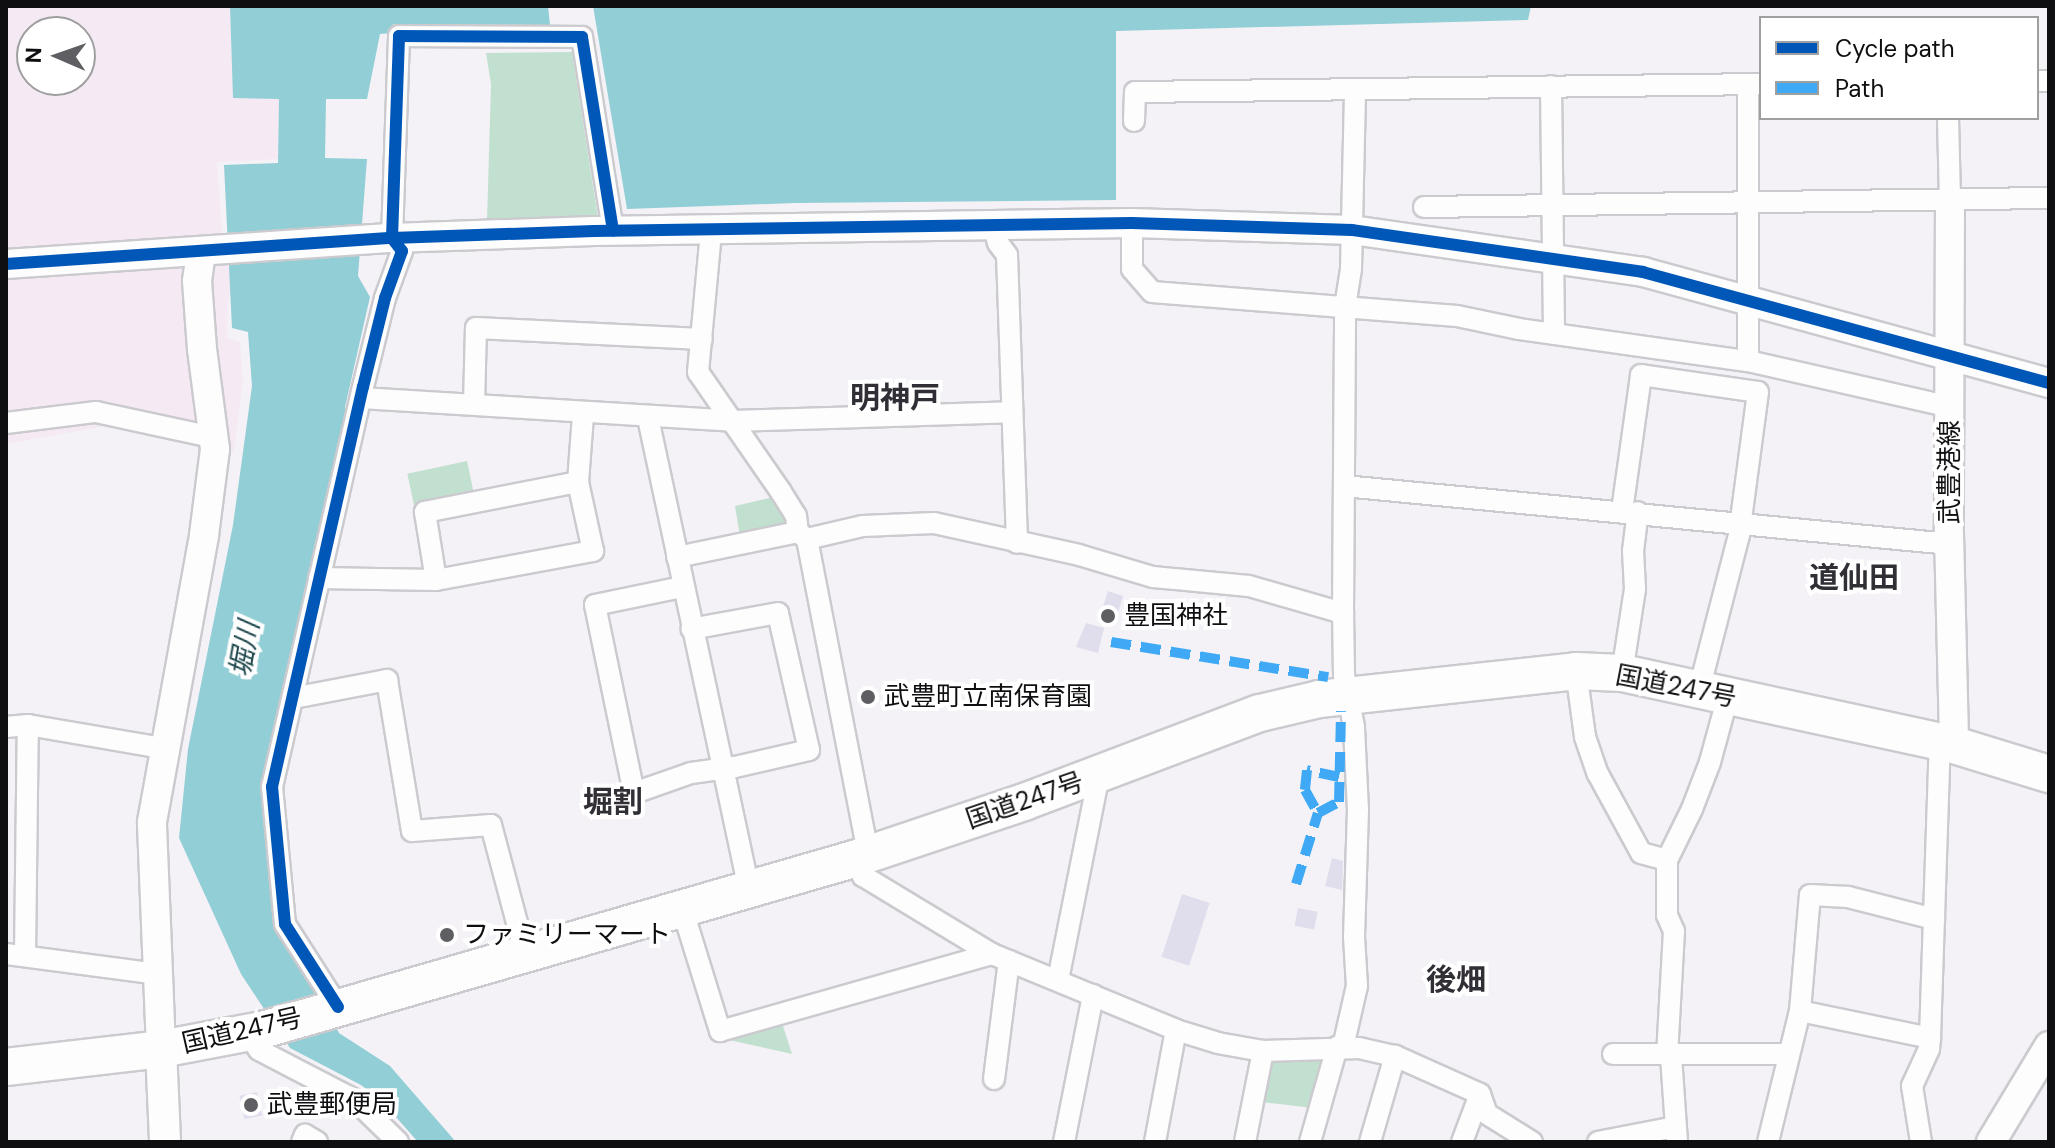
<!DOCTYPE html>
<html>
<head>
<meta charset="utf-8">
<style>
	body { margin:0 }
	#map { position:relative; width:2055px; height:1148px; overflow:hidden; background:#f4f2f7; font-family:"DM Sans","Noto Sans JP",sans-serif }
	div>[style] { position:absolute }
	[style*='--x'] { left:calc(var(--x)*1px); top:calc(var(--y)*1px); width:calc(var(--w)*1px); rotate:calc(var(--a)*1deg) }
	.industrial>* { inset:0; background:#f5e9f4 }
	.green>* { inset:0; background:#c2e0d0; transform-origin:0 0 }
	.water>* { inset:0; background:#91ced5 }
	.building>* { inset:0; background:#e0deec; transform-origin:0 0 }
	.roads { filter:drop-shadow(2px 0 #cbcace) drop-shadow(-2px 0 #cbcace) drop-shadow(0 2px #cbcace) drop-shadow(0 -2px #cbcace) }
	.street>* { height:20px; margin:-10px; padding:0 10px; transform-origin:10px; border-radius:10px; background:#fdfdfe }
	.secondary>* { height:28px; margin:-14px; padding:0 14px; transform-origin:14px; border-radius:14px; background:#fdfdfe }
	.primary>* { height:30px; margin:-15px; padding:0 15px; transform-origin:15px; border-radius:15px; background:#fdfdfe }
	.highway>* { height:36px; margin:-18px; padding:0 18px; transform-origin:18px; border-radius:18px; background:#fdfdfe }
	.quiet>* { height:10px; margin-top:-5px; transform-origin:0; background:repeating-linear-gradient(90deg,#3fa9f5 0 20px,transparent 0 30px) }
	.cycleway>* { height:12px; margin:-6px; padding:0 6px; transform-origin:6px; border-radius:6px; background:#0057b8 }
	.dots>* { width:22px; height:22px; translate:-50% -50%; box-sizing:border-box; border:4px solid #fff; border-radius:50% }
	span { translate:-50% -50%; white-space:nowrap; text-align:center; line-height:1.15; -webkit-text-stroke:8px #fff; paint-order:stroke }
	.street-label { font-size:26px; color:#0f0e11 }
	.poi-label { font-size:26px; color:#0f0e11 }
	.left { translate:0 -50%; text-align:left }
	.water-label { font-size:28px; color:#214a4e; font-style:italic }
	.quarter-label { font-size:30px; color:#312e35; font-weight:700 }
	.frame { position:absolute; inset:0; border:8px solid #0f0e11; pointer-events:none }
	.legend { position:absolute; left:1759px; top:16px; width:280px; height:104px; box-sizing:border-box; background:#fff; border:2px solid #9f9fa0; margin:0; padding:10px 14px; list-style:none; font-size:24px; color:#0f0e11 }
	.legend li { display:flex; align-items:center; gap:16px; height:40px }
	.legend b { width:40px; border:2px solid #9f9fa0 }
	.north { position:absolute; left:16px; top:16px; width:80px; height:80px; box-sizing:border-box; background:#fff; border:2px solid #9f9fa0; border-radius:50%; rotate:272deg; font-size:22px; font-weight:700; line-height:32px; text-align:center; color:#0f0e11 }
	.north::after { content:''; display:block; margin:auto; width:28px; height:36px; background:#5f5e62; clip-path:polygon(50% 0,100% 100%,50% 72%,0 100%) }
</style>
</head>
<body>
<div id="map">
	<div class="industrial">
		<i style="clip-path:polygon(evenodd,6px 6px,230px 6px,233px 98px,279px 99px,278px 159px,217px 162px,222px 233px,235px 232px,237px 277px,228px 299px,227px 338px,240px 342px,243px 380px,234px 452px,117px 424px,6px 444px,6px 6px,32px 32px,80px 32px,80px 80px,32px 80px,32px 32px)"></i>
	</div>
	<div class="green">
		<i style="clip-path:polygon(572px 52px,598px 218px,487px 221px,491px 84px,486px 53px)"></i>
		<i style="left:467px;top:461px;width:34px;height:61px;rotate:78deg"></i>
		<i style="clip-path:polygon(774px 497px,786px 517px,785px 525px,740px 536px,735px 506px)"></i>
		<i style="clip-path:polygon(782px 1023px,792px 1054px,725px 1039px)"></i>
		<i style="clip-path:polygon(1327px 1060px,1313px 1108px,1262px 1102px,1268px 1066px,1275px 1061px)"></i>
	</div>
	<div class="water">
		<i style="clip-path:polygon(230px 6px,548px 6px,550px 25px,393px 24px,392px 33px,380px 34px,367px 99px,326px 99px,325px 158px,367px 159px,358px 276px,370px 297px,345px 407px,349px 414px,265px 775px,279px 916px,339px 1033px,390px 1066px,456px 1142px,418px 1142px,381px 1100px,361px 1085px,290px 1048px,241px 974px,179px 838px,188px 749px,233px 525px,252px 386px,248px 332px,232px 328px,224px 165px,278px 163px,279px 99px,233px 98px)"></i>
		<i style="clip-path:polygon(593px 6px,1535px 6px,1531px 6px,1528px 20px,1116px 31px,1116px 200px,795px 203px,627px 209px)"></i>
	</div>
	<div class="building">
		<i style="left:1108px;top:591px;width:16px;height:30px;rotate:18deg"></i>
		<i style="clip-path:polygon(1086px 623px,1104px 628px,1098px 653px,1076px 647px)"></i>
		<i style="clip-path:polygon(1332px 858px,1343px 861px,1342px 890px,1325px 886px)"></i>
		<i style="left:1182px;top:894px;width:29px;height:66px;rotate:18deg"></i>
		<i style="left:1298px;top:908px;width:20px;height:18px;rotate:11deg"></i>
		<i style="left:257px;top:1092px;width:24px;height:18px;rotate:78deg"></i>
	</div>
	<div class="roads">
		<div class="street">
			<i style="--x:2037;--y:81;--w:12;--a:0"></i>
			<i style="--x:1748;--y:84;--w:277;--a:90"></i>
			<i style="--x:1551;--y:86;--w:248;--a:89.3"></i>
			<i style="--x:1948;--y:118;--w:81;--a:88.6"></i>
			<i style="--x:1134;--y:121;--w:29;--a:-88"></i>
			<i style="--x:1135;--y:92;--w:626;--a:-0.73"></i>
			<i style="--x:1424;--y:207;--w:625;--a:-0.83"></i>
			<i style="--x:1132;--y:223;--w:46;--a:90"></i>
			<i style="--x:1132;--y:269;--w:30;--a:49"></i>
			<i style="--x:1152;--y:292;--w:306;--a:4.5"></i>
			<i style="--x:1457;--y:316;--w:63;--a:11.8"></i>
			<i style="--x:1519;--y:329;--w:231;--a:8"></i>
			<i style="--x:1748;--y:361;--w:207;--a:12.8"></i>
			<i style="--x:994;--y:227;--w:16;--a:76"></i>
			<i style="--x:998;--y:243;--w:15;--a:53"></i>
			<i style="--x:1007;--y:255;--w:288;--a:88"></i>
			<i style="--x:711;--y:232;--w:141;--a:95.3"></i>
			<i style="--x:698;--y:372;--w:146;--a:55.3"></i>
			<i style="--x:781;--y:492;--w:28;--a:58"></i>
			<i style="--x:796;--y:516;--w:16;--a:83"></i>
			<i style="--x:798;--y:532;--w:11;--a:38"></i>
			<i style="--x:807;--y:539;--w:321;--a:79"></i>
			<i style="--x:361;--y:398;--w:372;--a:3.5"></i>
			<i style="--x:732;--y:421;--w:279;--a:-1.8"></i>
			<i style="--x:474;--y:404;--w:76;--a:-88.5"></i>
			<i style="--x:476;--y:328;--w:226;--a:2.8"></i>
			<i style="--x:648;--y:418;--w:482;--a:77.9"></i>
			<i style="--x:6;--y:423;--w:91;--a:-7"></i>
			<i style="--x:96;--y:412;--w:119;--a:12.2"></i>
			<i style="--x:1344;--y:486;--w:609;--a:5.47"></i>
			<i style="--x:1622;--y:511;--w:137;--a:-82"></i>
			<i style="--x:1641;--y:375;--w:118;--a:8.3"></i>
			<i style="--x:1758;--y:392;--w:144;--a:97.6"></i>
			<i style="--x:1739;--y:535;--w:160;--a:104.5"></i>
			<i style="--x:807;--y:539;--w:57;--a:-13.1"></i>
			<i style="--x:863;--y:526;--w:71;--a:-2.4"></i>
			<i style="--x:934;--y:523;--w:148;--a:12.4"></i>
			<i style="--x:1079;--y:555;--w:77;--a:16.6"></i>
			<i style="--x:1153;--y:577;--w:96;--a:5.4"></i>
			<i style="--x:1249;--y:586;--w:98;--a:16"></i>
			<i style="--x:677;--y:557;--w:124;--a:-11.7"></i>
			<i style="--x:319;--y:578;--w:117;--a:1"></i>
			<i style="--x:436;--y:580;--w:160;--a:-10.5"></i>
			<i style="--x:593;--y:551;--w:71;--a:-102.3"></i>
			<i style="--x:578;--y:482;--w:67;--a:-85.7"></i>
			<i style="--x:436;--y:580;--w:69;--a:-99.2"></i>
			<i style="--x:425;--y:512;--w:156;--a:-11.1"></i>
			<i style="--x:682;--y:587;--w:89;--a:168.3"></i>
			<i style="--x:595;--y:605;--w:192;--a:78.3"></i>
			<i style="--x:634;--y:793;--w:60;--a:-19.3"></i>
			<i style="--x:691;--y:773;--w:44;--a:-7.8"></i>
			<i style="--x:735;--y:767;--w:76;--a:-12.9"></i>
			<i style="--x:809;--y:750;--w:140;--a:-102.8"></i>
			<i style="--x:778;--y:613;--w:88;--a:169.6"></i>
			<i style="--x:1576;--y:671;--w:67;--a:82.2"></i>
			<i style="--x:1585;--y:737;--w:39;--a:71"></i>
			<i style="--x:1598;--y:774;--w:90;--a:61.4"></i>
			<i style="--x:1641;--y:853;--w:27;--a:15"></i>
			<i style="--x:1622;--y:673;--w:85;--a:-81.2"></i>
			<i style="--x:1635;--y:589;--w:38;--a:-93"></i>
			<i style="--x:1633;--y:551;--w:39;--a:-83"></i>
			<i style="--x:293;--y:698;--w:96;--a:-10.8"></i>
			<i style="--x:387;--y:680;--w:153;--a:80.6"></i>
			<i style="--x:412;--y:831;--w:79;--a:-4.3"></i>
			<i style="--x:491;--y:825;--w:132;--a:75.1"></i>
			<i style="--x:6;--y:727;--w:22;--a:-5"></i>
			<i style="--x:28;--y:725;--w:137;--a:9.7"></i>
			<i style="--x:857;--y:858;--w:19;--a:72"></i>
			<i style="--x:863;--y:876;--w:151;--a:31.2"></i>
			<i style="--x:992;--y:954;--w:199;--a:22.4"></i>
			<i style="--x:1176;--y:1030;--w:44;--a:17.2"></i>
			<i style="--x:1218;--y:1043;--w:46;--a:10.1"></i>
			<i style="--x:1263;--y:1051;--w:96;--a:-1.8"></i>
			<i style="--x:1359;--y:1048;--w:37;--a:13"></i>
			<i style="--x:1395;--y:1056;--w:93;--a:24.1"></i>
			<i style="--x:1480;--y:1094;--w:21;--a:71"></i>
			<i style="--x:1487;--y:1114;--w:53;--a:31.9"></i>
			<i style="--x:682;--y:908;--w:129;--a:72.8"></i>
			<i style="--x:720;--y:1031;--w:283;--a:-15.8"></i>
			<i style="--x:6;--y:954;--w:152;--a:7.5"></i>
			<i style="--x:25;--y:956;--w:231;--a:-89.3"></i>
			<i style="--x:1058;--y:980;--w:210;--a:-78.7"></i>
			<i style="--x:338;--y:1007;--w:98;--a:-122.6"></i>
			<i style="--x:285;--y:924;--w:138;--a:-95.4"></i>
			<i style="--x:272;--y:787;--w:410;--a:-77.2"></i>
			<i style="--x:363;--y:387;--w:92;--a:-76.1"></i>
			<i style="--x:385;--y:298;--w:50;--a:-70.1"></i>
			<i style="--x:402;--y:251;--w:16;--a:-128"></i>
			<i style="--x:392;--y:238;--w:202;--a:-88"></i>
			<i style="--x:399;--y:36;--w:183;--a:0.3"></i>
			<i style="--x:582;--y:37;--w:196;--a:80.9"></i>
			<i style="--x:1800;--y:1011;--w:133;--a:11.7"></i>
			<i style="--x:248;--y:1033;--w:20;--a:57"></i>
			<i style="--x:259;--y:1050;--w:108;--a:27.5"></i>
			<i style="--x:355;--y:1100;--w:60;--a:44.3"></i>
			<i style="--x:1343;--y:1047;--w:63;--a:-77.1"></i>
			<i style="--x:1357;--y:986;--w:49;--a:-93.5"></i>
			<i style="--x:1354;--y:937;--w:127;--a:-88.2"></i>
			<i style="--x:1358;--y:810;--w:83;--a:-92.8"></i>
			<i style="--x:1354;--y:727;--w:53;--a:-100.9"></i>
			<i style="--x:1344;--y:675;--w:62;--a:-90.9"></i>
			<i style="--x:1343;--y:613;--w:306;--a:-89.6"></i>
			<i style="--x:1345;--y:307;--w:38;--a:-81"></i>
			<i style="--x:1351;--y:269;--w:178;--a:-88.7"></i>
			<i style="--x:1613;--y:1054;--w:175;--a:0"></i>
			<i style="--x:1667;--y:1056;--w:125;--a:-86.8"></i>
			<i style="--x:1674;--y:931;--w:17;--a:-114"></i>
			<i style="--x:1667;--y:915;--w:55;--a:-90"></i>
			<i style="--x:1667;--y:860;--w:57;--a:-63.9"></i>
			<i style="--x:1692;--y:809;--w:50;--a:-69"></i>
			<i style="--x:1710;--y:762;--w:68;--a:-74.7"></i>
			<i style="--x:1671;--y:1056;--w:86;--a:86"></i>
			<i style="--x:994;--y:1079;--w:119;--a:-82.8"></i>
			<i style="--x:302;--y:1142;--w:8;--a:-67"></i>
			<i style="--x:305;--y:1135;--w:14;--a:30"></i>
			<i style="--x:1064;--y:1142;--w:150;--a:-78.8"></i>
			<i style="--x:1155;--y:1142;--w:114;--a:-79.4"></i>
			<i style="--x:1245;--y:1142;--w:93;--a:-78.8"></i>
			<i style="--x:1310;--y:1142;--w:99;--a:-74.1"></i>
			<i style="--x:1370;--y:1142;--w:90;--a:-73.8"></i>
			<i style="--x:1462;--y:1142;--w:51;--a:-69.4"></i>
			<i style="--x:1598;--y:1142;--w:78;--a:-11"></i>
			<i style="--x:1768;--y:1142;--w:135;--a:-76.3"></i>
			<i style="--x:1800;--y:1011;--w:116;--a:-85.1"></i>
			<i style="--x:1810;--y:895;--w:38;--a:3"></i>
			<i style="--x:1848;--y:897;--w:89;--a:14.3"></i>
			<i style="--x:1921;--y:1142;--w:57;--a:-99.1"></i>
			<i style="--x:1912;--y:1086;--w:41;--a:-65.3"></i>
			<i style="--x:1929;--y:1049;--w:11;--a:-85"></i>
			<i style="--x:1930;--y:1038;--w:294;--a:-88.1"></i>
		</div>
		<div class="secondary">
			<i style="--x:1950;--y:199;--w:335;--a:90.2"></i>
			<i style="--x:1949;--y:534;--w:211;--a:88.6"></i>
			<i style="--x:6;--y:264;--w:387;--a:-3.9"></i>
			<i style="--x:392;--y:238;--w:202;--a:-2"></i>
			<i style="--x:594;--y:231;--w:538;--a:-0.85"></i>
			<i style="--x:1132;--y:223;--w:220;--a:1.8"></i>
			<i style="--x:1352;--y:230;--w:294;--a:8.2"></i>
			<i style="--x:1643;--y:272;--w:421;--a:15.3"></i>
			<i style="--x:161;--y:1049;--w:227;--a:-92.3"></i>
			<i style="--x:152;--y:822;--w:292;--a:-79.7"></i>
			<i style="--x:204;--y:535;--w:87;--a:-82.7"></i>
			<i style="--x:215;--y:449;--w:101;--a:-97.4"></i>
			<i style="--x:202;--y:349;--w:68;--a:-94.2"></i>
			<i style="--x:197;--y:281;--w:30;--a:-82"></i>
			<i style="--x:1991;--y:1142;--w:112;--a:-58.9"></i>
		</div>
		<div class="primary">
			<i style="--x:161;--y:1049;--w:93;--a:87.5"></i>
		</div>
		<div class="highway">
			<i style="--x:6;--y:1067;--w:156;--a:-6.6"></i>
			<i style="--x:161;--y:1049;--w:103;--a:-10.7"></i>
			<i style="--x:262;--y:1030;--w:619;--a:-16.12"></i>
			<i style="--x:857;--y:858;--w:176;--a:-18.5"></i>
			<i style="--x:1024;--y:802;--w:252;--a:-20.7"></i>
			<i style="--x:1260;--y:713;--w:61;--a:-13.3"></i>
			<i style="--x:1319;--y:699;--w:259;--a:-6.2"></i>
			<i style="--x:1576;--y:671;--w:46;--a:2.5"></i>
			<i style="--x:1622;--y:673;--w:340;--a:12.2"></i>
			<i style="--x:1954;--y:745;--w:99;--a:17"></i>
		</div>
	</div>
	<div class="quiet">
		<i style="--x:1111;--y:642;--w:220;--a:9.2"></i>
		<i style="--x:1339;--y:777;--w:33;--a:-168"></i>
		<i style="--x:1307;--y:770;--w:20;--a:96"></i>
		<i style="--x:1305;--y:790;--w:26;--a:61"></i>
		<i style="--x:1318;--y:813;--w:24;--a:-28"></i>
		<i style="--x:1339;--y:802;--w:91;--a:-88.7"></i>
		<i style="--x:1296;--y:884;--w:74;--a:-72.8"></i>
	</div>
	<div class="cycleway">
		<i style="--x:6;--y:264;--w:387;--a:-3.9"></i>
		<i style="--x:392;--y:238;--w:202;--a:-2"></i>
		<i style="--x:594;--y:231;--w:538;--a:-0.85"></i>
		<i style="--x:1132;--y:223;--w:220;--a:1.8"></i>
		<i style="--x:1352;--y:230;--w:294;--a:8.2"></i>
		<i style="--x:1643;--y:272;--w:421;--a:15.3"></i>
		<i style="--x:338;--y:1007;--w:98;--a:-122.6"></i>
		<i style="--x:285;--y:924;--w:138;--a:-95.4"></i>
		<i style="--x:272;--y:787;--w:410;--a:-77.2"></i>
		<i style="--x:363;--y:387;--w:92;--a:-76.1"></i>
		<i style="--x:385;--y:298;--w:50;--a:-70.1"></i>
		<i style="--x:402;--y:251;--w:16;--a:-128"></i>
		<i style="--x:392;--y:238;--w:202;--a:-88"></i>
		<i style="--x:399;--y:36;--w:183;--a:0.3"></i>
		<i style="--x:582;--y:37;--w:196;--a:80.9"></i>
	</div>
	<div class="dots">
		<i style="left:1108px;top:616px;background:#5f5e62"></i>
		<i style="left:868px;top:697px;background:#5f5e62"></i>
		<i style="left:447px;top:935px;background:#5f5e62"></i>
		<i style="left:251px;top:1105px;background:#5f5e62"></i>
	</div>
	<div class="street-label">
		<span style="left:1950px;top:472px;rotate:-90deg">武豊港線</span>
		<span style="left:1676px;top:687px;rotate:11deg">国道247号</span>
		<span style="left:1025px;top:801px;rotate:-19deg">国道247号</span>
		<span style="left:242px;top:1031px;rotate:-13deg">国道247号</span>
	</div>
	<div class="poi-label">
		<span class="left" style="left:1124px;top:616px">豊国神社</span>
		<span class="left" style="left:884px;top:697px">武豊町立南保育園</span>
		<span class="left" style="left:463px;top:935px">ファミリーマート</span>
		<span class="left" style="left:267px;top:1105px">武豊郵便局</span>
	</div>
	<div class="water-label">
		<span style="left:245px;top:649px;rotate:-80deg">堀川</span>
	</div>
	<div class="quarter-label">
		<span style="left:895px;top:398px">明神戸</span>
		<span style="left:1854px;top:578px">道仙田</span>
		<span style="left:613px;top:802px">堀割</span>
		<span style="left:1456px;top:980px">後畑</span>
	</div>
	<div class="frame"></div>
	<ul class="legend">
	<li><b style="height:10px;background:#0057b8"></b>Cycle path</li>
	<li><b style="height:10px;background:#3fa9f5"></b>Path</li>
	</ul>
	<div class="north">N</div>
</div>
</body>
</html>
